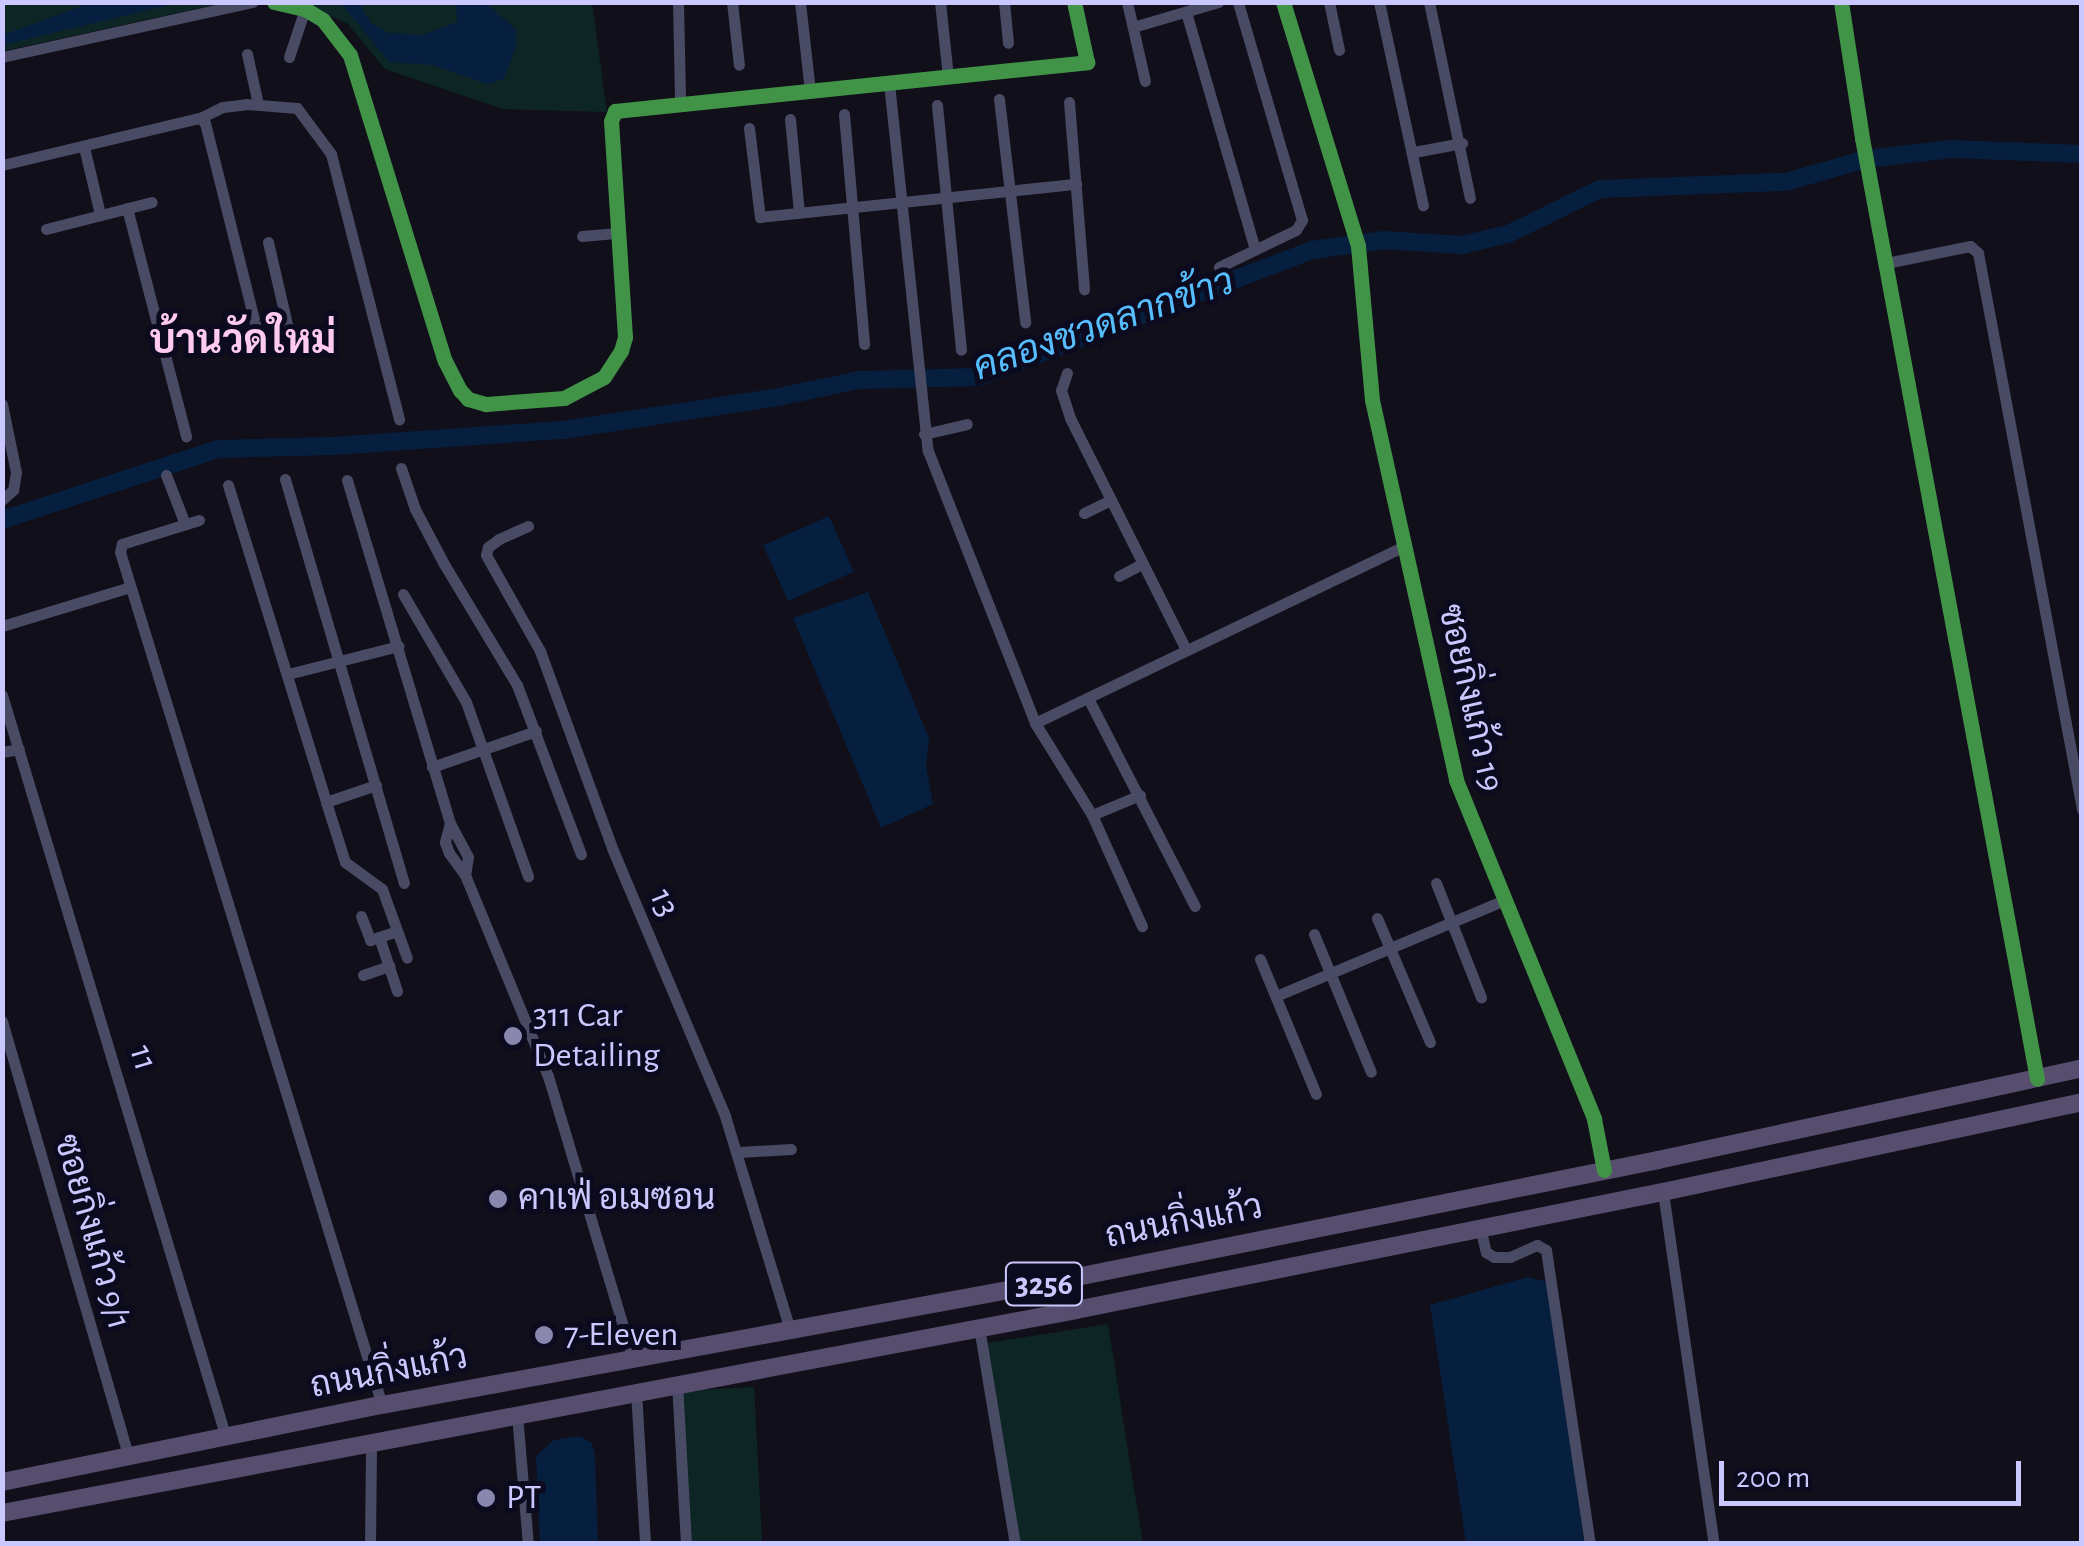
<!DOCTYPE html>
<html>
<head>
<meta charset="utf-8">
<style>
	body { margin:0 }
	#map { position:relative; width:2084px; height:1546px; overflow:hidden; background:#100f1a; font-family:"Alegreya Sans",Sarabun,sans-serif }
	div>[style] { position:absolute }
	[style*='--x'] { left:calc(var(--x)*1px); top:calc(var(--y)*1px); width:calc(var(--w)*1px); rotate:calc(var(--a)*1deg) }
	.green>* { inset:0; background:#0d2625; transform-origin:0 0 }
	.water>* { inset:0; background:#071f3e; transform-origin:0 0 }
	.river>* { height:18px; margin:-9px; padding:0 9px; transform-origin:9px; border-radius:9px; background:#071f3e }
	.minor>* { height:11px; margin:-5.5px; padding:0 5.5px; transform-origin:5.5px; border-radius:5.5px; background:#494a64 }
	.primary>* { height:18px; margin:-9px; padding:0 9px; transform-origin:9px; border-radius:9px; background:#574d6e }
	.cycleway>* { height:15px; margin:-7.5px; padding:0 7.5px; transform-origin:7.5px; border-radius:7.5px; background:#419447 }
	.dots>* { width:28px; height:28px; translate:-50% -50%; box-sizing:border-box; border:5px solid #0c0a1f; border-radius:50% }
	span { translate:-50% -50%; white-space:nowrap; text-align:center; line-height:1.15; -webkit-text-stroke:10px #0c0a1f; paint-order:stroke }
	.shield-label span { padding:2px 8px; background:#0c0a1f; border:2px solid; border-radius:8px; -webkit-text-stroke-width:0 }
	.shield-label { font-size:32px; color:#cbc8ff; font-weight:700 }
	.street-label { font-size:35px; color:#cbc8ff }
	.poi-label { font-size:35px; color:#cbc8ff }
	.left { translate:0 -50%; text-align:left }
	.water-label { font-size:38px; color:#56beff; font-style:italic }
	.quarter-label { font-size:40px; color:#ffcaf0; font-weight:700 }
	.frame { position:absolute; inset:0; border:5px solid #cbc8ff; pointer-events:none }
	.scale { position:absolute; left:1719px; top:1461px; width:302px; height:45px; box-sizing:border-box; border:5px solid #cbc8ff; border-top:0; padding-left:12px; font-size:30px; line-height:35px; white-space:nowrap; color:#cbc8ff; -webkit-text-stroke:8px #0c0a1f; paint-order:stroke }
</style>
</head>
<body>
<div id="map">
	<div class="green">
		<i style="clip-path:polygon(3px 2px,223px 3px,3px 51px)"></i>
		<i style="clip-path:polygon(300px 3px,592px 3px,607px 112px,503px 109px,385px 69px,348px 24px)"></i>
		<i style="left:1108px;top:1324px;width:222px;height:122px;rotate:81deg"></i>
		<i style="left:754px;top:1387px;width:156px;height:74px;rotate:87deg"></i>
	</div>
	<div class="water">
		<i style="clip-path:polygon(90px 3px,178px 3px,3px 45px,3px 35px)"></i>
		<i style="clip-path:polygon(341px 3px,359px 3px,371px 23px,389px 33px,421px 35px,457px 22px,456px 3px,485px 3px,516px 29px,516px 46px,504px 79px,487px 84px,432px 65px,389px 62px)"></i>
		<i style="left:829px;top:516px;width:61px;height:72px;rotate:66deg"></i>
		<i style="clip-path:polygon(868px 592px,929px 738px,926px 766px,933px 804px,881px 828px,793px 618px)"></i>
		<i style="clip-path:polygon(1528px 1277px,1548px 1282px,1554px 1306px,1584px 1543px,1466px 1543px,1430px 1305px)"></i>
		<i style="clip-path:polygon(580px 1436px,592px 1443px,595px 1455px,598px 1543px,540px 1543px,536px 1456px,554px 1440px)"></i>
	</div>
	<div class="river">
		<i style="--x:2;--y:520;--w:227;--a:-18.2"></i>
		<i style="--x:218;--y:449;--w:115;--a:-1.5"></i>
		<i style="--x:333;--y:446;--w:231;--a:-4"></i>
		<i style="--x:563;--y:430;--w:212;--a:-8.7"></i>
		<i style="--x:773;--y:398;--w:88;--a:-11.8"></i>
		<i style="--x:859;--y:380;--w:119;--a:-1.4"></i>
		<i style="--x:978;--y:377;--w:358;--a:-20.8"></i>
		<i style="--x:1313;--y:250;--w:72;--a:-8"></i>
		<i style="--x:1384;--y:240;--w:78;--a:3.7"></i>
		<i style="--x:1462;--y:245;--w:47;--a:-13.4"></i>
		<i style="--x:1508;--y:234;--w:102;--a:-26.1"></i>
		<i style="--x:1600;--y:189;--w:186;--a:-2.2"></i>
		<i style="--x:1786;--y:182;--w:83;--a:-16"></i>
		<i style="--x:1866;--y:159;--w:87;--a:-6.6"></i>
		<i style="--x:1952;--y:149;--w:130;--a:2.2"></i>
	</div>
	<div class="minor">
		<i style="--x:274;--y:2;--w:32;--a:13"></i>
		<i style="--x:305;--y:9;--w:21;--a:31"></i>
		<i style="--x:323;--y:20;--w:44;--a:52.4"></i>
		<i style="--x:350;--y:55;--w:320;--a:72.8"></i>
		<i style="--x:445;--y:361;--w:33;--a:63"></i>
		<i style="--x:460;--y:390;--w:12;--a:48"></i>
		<i style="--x:468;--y:399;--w:19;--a:16"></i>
		<i style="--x:486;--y:404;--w:78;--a:-4.4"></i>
		<i style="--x:564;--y:398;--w:45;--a:-27.7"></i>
		<i style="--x:604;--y:377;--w:31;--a:-57"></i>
		<i style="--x:621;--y:351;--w:15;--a:-74"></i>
		<i style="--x:625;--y:337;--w:216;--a:-93.7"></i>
		<i style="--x:611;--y:121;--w:11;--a:-68"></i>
		<i style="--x:615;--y:111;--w:475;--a:-5.9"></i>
		<i style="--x:1087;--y:62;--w:61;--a:-102.2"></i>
		<i style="--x:678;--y:2;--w:99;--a:88.8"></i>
		<i style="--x:732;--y:2;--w:63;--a:83.7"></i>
		<i style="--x:800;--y:2;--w:90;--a:83.6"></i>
		<i style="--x:940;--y:2;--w:75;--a:83.9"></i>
		<i style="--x:1004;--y:2;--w:41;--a:84.4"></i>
		<i style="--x:1127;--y:2;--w:81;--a:77.2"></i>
		<i style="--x:1283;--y:2;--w:255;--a:72.9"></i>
		<i style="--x:1358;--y:246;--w:155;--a:84.8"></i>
		<i style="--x:1372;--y:400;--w:389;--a:77.5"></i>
		<i style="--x:1456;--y:780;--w:366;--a:67.8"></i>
		<i style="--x:1594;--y:1119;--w:52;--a:78.9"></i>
		<i style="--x:1329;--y:2;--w:49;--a:78.2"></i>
		<i style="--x:1379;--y:2;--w:208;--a:77.8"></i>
		<i style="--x:1429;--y:2;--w:200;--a:78.2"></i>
		<i style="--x:1841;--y:2;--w:138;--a:81.2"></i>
		<i style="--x:1862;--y:138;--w:957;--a:79.46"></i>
		<i style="--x:1186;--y:12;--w:244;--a:73.8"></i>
		<i style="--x:1133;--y:27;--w:89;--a:-16.4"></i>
		<i style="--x:247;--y:54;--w:51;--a:77.6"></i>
		<i style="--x:2;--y:57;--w:257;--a:-12.4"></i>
		<i style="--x:289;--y:57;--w:51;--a:-71.6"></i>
		<i style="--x:889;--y:83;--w:370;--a:84"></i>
		<i style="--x:928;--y:451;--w:292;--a:68.5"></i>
		<i style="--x:1035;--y:723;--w:108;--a:58.2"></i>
		<i style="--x:1092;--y:815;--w:122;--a:65.8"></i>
		<i style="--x:999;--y:99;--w:225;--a:83.3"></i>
		<i style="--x:1069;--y:102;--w:188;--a:85.4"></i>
		<i style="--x:937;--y:105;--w:246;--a:84.4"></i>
		<i style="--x:844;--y:114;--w:231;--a:85"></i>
		<i style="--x:200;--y:118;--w:7;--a:45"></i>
		<i style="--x:205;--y:123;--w:223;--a:76"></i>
		<i style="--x:259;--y:339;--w:5;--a:37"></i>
		<i style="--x:263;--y:342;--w:54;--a:-11.7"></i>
		<i style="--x:790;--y:119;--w:94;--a:84.5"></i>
		<i style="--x:749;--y:128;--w:90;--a:83"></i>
		<i style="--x:760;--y:217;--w:318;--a:-6"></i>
		<i style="--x:84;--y:147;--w:69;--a:76.6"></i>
		<i style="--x:1414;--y:152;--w:49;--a:-10.6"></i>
		<i style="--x:2;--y:165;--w:204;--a:-13.4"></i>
		<i style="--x:200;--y:118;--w:25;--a:-26"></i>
		<i style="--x:223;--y:107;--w:23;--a:-7"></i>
		<i style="--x:246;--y:104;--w:51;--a:4.5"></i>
		<i style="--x:297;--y:108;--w:57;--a:53.5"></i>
		<i style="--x:331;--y:154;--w:274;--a:75.6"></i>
		<i style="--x:127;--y:208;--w:236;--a:75.5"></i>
		<i style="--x:46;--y:229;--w:109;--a:-14.3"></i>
		<i style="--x:582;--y:236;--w:36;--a:-5"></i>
		<i style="--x:268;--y:242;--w:98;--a:77"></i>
		<i style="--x:1886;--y:263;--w:86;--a:-11.4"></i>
		<i style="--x:1970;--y:246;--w:11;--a:41"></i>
		<i style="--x:1978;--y:253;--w:566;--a:79.41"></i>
		<i style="--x:1219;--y:267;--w:85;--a:-25.7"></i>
		<i style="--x:1296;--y:230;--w:12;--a:-59"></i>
		<i style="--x:1302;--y:220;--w:227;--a:-106.4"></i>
		<i style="--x:1067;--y:373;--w:18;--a:109"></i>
		<i style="--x:1061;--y:390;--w:29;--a:72"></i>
		<i style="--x:1070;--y:418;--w:257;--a:63.4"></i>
		<i style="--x:2;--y:404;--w:69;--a:78.4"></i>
		<i style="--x:16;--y:472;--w:18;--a:99"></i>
		<i style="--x:13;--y:490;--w:15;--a:138"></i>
		<i style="--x:924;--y:434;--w:44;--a:-13.1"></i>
		<i style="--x:401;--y:468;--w:43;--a:71.1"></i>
		<i style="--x:415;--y:509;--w:62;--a:62.2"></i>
		<i style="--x:444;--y:564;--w:141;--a:58.9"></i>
		<i style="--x:517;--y:685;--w:181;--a:69.3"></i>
		<i style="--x:166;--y:475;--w:53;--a:68.8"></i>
		<i style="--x:285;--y:479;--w:421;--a:73.6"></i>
		<i style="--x:347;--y:480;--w:358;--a:73.3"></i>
		<i style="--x:450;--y:823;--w:38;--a:62"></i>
		<i style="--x:468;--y:857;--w:18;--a:99"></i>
		<i style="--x:228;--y:485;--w:332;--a:72.8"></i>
		<i style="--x:1084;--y:513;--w:30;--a:-26"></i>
		<i style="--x:199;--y:520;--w:81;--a:162.7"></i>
		<i style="--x:122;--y:544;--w:8;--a:104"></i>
		<i style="--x:120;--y:552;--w:892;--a:72.93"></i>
		<i style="--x:528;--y:526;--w:32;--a:156"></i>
		<i style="--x:499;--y:539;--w:14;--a:144"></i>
		<i style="--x:488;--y:547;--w:8;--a:104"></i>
		<i style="--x:486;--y:555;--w:110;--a:60.6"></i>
		<i style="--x:540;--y:651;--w:210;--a:69.9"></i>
		<i style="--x:612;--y:848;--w:291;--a:67.1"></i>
		<i style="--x:725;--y:1116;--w:224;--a:73.1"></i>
		<i style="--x:1119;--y:576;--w:27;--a:-28"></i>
		<i style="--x:403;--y:594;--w:125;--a:59.7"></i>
		<i style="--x:466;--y:702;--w:185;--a:70.4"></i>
		<i style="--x:2;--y:626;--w:134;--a:-16.9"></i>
		<i style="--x:288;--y:674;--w:114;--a:-14.2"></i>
		<i style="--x:2;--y:695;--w:776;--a:73.22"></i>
		<i style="--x:1091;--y:704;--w:227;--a:62.8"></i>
		<i style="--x:1035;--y:723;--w:409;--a:-25.6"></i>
		<i style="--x:2;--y:752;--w:17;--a:-10"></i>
		<i style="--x:432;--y:767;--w:110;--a:-19.1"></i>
		<i style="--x:376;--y:785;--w:53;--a:161.2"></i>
		<i style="--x:326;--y:802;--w:63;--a:72.4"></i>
		<i style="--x:345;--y:862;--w:46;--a:36.1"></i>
		<i style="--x:382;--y:889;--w:73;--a:70.1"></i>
		<i style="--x:1092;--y:815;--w:52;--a:-22.6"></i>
		<i style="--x:450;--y:823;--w:20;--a:105"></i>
		<i style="--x:445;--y:842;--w:12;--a:70"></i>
		<i style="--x:449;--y:853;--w:27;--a:54"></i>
		<i style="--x:465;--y:875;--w:217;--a:67.6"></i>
		<i style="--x:548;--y:1076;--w:295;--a:73.3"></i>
		<i style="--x:1436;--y:883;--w:123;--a:68.5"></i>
		<i style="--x:361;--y:916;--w:26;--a:69"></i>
		<i style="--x:370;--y:940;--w:28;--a:-18"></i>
		<i style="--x:1377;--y:918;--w:135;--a:66.9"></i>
		<i style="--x:1314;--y:934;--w:149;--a:67.6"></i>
		<i style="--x:379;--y:937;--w:57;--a:71.6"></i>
		<i style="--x:1260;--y:959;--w:146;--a:67.5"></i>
		<i style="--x:363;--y:975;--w:28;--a:-19"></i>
		<i style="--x:1276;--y:996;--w:245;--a:-22.8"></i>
		<i style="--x:2;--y:1021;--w:455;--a:73.8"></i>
		<i style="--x:739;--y:1152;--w:52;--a:-3.3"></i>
		<i style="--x:1663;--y:1192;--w:356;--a:81.8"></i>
		<i style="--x:1480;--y:1227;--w:26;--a:77"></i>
		<i style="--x:1486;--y:1252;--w:9;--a:32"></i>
		<i style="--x:1494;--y:1257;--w:16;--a:0"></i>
		<i style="--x:1510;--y:1257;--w:30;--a:-24"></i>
		<i style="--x:1537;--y:1245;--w:10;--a:29"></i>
		<i style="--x:1546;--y:1250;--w:297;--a:81.5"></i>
		<i style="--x:979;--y:1327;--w:220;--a:80.6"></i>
		<i style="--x:677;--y:1383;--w:161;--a:86.8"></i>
		<i style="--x:636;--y:1391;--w:153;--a:86.6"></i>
		<i style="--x:517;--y:1414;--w:130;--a:85.2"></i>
		<i style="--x:370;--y:1544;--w:102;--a:-89.4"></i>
	</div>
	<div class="primary">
		<i style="--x:2;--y:1482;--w:388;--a:-11.5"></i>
		<i style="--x:382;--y:1405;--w:681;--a:-10.4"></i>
		<i style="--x:1052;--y:1282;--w:618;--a:-11.38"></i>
		<i style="--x:1658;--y:1160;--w:434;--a:-12.2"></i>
		<i style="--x:2;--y:1513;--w:1093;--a:-10.7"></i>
		<i style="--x:1076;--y:1310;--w:599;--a:-11.37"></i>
		<i style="--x:1663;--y:1192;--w:429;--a:-12.1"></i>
	</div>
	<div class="cycleway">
		<i style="--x:274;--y:2;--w:32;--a:13"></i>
		<i style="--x:305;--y:9;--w:21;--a:31"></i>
		<i style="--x:323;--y:20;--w:44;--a:52.4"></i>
		<i style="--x:350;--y:55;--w:320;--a:72.8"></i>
		<i style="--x:445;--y:361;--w:33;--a:63"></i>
		<i style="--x:460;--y:390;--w:12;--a:48"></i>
		<i style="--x:468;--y:399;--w:19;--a:16"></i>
		<i style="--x:486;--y:404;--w:78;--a:-4.4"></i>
		<i style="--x:564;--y:398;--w:45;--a:-27.7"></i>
		<i style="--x:604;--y:377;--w:31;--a:-57"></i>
		<i style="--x:621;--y:351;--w:15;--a:-74"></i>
		<i style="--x:625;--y:337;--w:216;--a:-93.7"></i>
		<i style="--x:611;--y:121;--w:11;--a:-68"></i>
		<i style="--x:615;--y:111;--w:475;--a:-5.9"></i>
		<i style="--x:1087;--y:62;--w:61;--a:-102.2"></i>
		<i style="--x:1283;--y:2;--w:255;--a:72.9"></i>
		<i style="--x:1358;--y:246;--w:155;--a:84.8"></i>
		<i style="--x:1372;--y:400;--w:389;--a:77.5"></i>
		<i style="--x:1456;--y:780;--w:366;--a:67.8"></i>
		<i style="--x:1594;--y:1119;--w:52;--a:78.9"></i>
		<i style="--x:1841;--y:2;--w:138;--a:81.2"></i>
		<i style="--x:1862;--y:138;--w:957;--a:79.46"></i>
	</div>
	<div class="dots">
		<i style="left:513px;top:1036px;background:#8a87af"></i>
		<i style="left:498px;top:1199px;background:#8a87af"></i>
		<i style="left:544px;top:1335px;background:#8a87af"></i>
		<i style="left:486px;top:1498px;background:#8a87af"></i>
	</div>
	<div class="shield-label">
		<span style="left:1044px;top:1284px">3256</span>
	</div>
	<div class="street-label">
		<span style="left:1470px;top:698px;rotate:77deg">ซอยกิ่งแก้ว 19</span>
		<span style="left:664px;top:903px;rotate:68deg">13</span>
		<span style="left:143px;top:1058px;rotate:73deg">11</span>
		<span style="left:1184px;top:1222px;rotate:-11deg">ถนนกิ่งแก้ว</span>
		<span style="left:92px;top:1232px;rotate:74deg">ซอยกิ่งแก้ว 9/1</span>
		<span style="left:389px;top:1372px;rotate:-11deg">ถนนกิ่งแก้ว</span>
	</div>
	<div class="poi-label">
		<span class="left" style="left:533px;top:1036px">311 Car<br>Detailing</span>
		<span class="left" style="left:518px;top:1199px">คาเฟ่ อเมซอน</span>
		<span class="left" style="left:564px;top:1335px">7-Eleven</span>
		<span class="left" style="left:506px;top:1498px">PT</span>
	</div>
	<div class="water-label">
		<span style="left:1104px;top:326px;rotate:-19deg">คลองชวดลากข้าว</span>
	</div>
	<div class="quarter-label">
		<span style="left:243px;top:341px">บ้านวัดใหม่</span>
	</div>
	<div class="frame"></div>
	<div class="scale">200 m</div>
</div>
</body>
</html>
